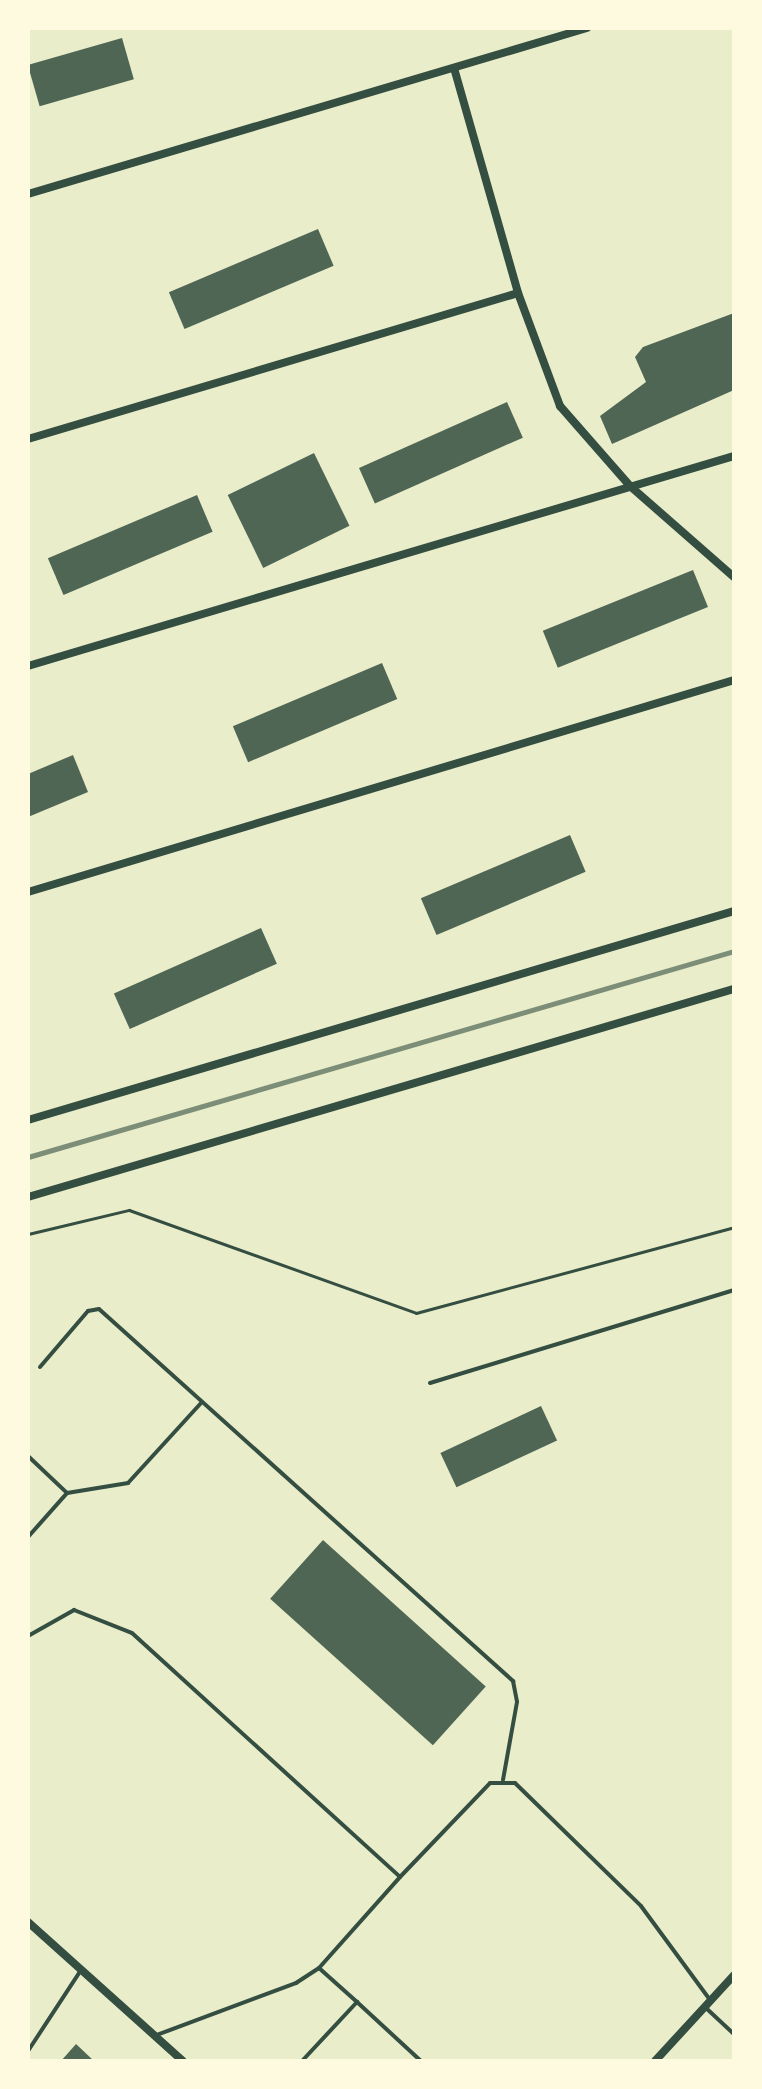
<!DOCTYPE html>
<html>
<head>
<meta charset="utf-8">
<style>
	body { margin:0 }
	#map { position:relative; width:762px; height:2089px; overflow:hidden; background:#e9edc9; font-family:Georgia,serif }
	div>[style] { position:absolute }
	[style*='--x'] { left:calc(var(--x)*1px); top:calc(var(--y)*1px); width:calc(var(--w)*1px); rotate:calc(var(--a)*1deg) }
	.building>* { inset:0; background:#4f6655; transform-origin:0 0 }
	.path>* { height:3px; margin:-1.5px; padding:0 1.5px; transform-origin:1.5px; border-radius:1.5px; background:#344e41 }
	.service>* { height:4px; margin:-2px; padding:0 2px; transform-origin:2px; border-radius:2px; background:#344e41 }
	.minor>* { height:8px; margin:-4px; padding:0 4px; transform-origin:4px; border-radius:4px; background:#344e41 }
	.rail>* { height:5px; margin:-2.5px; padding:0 2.5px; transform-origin:2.5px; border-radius:2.5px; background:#7c8e77 }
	span { translate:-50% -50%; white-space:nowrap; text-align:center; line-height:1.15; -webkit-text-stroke:6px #fefae0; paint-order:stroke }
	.frame { position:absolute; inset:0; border:30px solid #fefae0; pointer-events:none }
</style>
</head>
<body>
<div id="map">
	<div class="building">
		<i style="left:122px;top:38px;width:43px;height:98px;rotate:74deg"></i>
		<i style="left:318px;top:229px;width:40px;height:162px;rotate:67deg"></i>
		<i style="clip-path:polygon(734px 313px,734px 390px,612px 444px,600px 416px,646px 382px,635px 357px,643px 347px)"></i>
		<i style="left:507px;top:402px;width:39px;height:162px;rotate:66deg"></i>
		<i style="left:314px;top:453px;width:81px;height:96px;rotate:64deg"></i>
		<i style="left:197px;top:495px;width:40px;height:162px;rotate:67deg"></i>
		<i style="left:693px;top:570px;width:40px;height:162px;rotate:68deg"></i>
		<i style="left:382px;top:663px;width:39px;height:162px;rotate:67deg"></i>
		<i style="clip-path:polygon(73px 755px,88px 792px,28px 817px,28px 774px)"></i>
		<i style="left:570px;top:835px;width:40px;height:162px;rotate:67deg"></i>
		<i style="left:261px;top:928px;width:39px;height:161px;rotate:66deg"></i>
		<i style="left:541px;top:1406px;width:38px;height:111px;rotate:65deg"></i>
		<i style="left:323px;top:1540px;width:219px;height:79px;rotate:42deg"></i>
		<i style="clip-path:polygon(76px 2044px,94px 2061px,61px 2061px)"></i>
	</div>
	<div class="path">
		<i style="--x:28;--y:1234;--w:104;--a:-13.4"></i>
		<i style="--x:129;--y:1210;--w:305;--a:19.7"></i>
		<i style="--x:416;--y:1313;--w:329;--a:-15.1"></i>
	</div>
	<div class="service">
		<i style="--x:40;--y:1367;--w:74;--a:-49.4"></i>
		<i style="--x:88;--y:1311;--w:11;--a:-10"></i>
		<i style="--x:99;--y:1309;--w:557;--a:41.94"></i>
		<i style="--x:513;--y:1681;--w:21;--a:79"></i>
		<i style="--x:517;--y:1702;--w:79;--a:100.2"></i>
		<i style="--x:430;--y:1383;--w:318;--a:-17"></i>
		<i style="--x:28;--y:1456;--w:54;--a:43.5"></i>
		<i style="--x:67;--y:1493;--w:62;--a:-9.3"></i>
		<i style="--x:128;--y:1483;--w:108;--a:-47.6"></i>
		<i style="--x:28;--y:1537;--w:59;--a:-48.4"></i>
		<i style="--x:28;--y:1636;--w:53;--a:-29.5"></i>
		<i style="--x:74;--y:1610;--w:62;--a:21.6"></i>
		<i style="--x:132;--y:1633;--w:362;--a:42.3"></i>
		<i style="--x:400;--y:1877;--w:130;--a:-46.2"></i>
		<i style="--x:490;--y:1783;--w:25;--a:0"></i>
		<i style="--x:515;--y:1783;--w:176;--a:44.3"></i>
		<i style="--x:641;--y:1906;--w:117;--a:53.7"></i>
		<i style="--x:319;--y:1968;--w:51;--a:41.8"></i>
		<i style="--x:706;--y:2008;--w:38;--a:43"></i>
		<i style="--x:154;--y:2036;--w:152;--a:-20.5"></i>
		<i style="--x:296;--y:1983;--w:27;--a:-33"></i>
		<i style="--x:319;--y:1968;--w:122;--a:-48.3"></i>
		<i style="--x:28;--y:2051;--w:97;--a:-56.8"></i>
		<i style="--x:302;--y:2061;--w:81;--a:-47"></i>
		<i style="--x:357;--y:2002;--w:87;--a:42.7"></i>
	</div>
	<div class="minor">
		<i style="--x:454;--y:68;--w:234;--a:74.1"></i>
		<i style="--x:518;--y:293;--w:121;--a:69.6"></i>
		<i style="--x:560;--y:406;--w:106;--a:48.8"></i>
		<i style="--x:630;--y:486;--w:138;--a:41.2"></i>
		<i style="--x:28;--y:194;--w:583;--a:-16.54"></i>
		<i style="--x:28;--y:439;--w:511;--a:-16.59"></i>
		<i style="--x:28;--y:666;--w:737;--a:-16.57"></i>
		<i style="--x:28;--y:892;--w:737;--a:-16.71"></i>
		<i style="--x:28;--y:1120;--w:736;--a:-16.49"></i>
		<i style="--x:28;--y:1197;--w:736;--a:-16.42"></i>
		<i style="--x:28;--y:1922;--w:208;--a:41.9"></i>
		<i style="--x:655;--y:2061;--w:117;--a:-47.4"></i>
	</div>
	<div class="rail">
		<i style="--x:28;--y:1157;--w:735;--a:-16.27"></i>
	</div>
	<div class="frame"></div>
</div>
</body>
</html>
